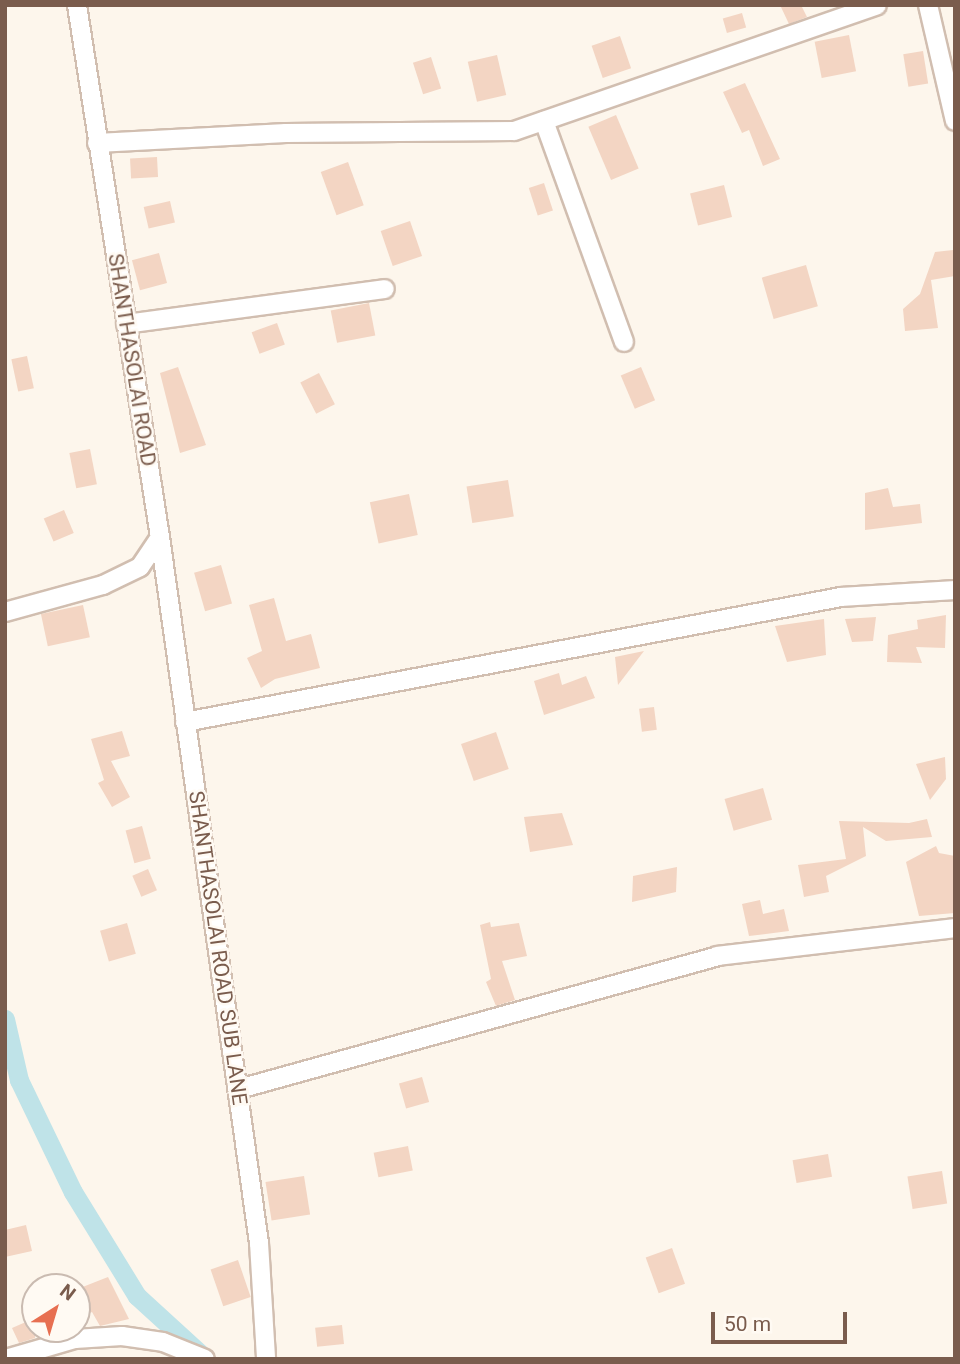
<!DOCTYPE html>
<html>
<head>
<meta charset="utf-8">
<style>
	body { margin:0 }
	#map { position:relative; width:960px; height:1364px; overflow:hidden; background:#fdf6ec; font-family:Roboto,sans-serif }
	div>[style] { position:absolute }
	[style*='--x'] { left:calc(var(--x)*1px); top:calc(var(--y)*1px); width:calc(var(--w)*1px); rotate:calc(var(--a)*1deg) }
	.canal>* { height:19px; margin:-9.5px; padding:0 9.5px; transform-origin:9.5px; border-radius:9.5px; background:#bfe3e8 }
	.building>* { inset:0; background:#f3d5c3; transform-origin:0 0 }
	.roads { filter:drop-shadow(2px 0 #d1beb0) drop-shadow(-2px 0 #d1beb0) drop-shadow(0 2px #d1beb0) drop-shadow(0 -2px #d1beb0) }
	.minor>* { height:18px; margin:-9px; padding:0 9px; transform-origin:9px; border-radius:9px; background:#fff }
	span { translate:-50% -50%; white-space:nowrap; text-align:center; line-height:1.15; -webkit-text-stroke:5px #fffaf3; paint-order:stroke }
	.street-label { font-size:21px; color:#7a5c4d }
	.frame { position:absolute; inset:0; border:7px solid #7a5c4d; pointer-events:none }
	.north { position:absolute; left:21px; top:1273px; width:70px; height:70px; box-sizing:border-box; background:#fffaf3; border:2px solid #cabbb1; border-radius:50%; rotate:37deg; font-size:19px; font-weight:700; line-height:28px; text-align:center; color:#7a5c4d }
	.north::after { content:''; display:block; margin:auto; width:24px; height:32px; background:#e76f51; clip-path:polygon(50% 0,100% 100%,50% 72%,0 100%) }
	.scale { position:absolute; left:711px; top:1312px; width:136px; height:32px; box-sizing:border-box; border:4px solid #7a5c4d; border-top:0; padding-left:9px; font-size:21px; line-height:24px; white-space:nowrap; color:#7a5c4d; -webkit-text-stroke:5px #fffaf3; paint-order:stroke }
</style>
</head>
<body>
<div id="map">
	<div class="canal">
		<i style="--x:5;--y:1019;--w:63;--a:77.1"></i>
		<i style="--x:19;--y:1080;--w:124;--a:64.3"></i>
		<i style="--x:73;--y:1192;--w:122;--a:58.4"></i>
		<i style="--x:137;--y:1296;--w:93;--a:42.4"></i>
	</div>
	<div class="building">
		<i style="clip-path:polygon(780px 5px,801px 5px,807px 17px,789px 24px)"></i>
		<i style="left:742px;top:13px;width:15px;height:20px;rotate:74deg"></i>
		<i style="left:849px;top:35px;width:37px;height:35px;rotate:79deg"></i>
		<i style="left:620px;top:36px;width:34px;height:30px;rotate:71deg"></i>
		<i style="left:923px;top:51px;width:33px;height:20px;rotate:81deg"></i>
		<i style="left:497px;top:55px;width:41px;height:30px;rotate:77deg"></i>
		<i style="left:431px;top:57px;width:33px;height:19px;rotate:72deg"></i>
		<i style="clip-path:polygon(745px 83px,780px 159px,763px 166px,749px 130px,742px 133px,723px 92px)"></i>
		<i style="left:616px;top:115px;width:58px;height:30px;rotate:67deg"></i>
		<i style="left:157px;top:157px;width:20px;height:27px;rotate:87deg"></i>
		<i style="left:348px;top:162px;width:46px;height:29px;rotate:70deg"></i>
		<i style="left:544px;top:183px;width:29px;height:16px;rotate:72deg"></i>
		<i style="left:724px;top:185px;width:33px;height:35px;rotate:76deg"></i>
		<i style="left:170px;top:201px;width:22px;height:27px;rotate:77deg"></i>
		<i style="left:410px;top:221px;width:37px;height:31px;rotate:71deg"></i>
		<i style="clip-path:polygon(953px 250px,955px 276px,931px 280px,938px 328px,905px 331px,903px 309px,920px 294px,935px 252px)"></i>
		<i style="left:159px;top:253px;width:31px;height:28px;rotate:75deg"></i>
		<i style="left:806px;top:265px;width:43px;height:46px;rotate:74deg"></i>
		<i style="left:369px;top:303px;width:33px;height:39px;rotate:79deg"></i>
		<i style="left:277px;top:323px;width:23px;height:27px;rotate:70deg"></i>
		<i style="left:27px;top:356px;width:33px;height:16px;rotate:78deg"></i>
		<i style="clip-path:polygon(178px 367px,206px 445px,180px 453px,160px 373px)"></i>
		<i style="left:641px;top:367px;width:36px;height:22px;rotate:67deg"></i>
		<i style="left:319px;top:373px;width:35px;height:21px;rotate:63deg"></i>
		<i style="left:90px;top:449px;width:36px;height:21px;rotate:79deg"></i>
		<i style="left:508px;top:480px;width:37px;height:42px;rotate:81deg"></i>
		<i style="clip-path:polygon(888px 488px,893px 507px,920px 504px,922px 523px,865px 530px,865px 493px)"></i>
		<i style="left:409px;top:494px;width:42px;height:40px;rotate:78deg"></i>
		<i style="left:64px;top:510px;width:25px;height:22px;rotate:67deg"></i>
		<i style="left:221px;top:565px;width:40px;height:28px;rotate:74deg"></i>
		<i style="clip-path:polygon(274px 598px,286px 641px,311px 634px,320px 668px,275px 679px,261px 688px,247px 658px,262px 651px,249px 605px)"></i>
		<i style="left:83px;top:605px;width:33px;height:43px;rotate:78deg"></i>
		<i style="clip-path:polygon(946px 615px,945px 648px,916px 647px,922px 663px,887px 662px,888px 635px,918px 629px,917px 620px)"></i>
		<i style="clip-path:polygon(876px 617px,873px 641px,852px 642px,845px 619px)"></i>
		<i style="clip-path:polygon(824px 619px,826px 655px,787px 662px,775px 626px)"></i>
		<i style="clip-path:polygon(644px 651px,618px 685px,615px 657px)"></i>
		<i style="clip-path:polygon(559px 673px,562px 685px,586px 676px,595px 698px,544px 715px,534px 681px)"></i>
		<i style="left:654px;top:707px;width:23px;height:15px;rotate:83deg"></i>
		<i style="clip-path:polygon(122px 731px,130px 756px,111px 761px,130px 797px,112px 807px,98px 783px,104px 780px,91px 739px)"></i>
		<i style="left:496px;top:732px;width:39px;height:37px;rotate:71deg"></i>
		<i style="clip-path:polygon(945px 757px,946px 779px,930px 800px,916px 764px)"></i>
		<i style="left:763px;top:788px;width:33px;height:40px;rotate:74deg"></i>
		<i style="clip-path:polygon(562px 813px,573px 845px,530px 852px,524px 817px)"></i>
		<i style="clip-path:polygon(927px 819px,932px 837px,886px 841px,863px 827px,866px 856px,826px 876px,829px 892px,804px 897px,798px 865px,846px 859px,839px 821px,909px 823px)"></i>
		<i style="left:142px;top:826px;width:34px;height:17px;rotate:75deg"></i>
		<i style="clip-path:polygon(936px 846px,939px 853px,955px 856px,955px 913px,919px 916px,906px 862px)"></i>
		<i style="clip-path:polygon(677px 867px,676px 892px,632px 902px,633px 876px)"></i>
		<i style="left:148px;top:869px;width:23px;height:17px;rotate:67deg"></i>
		<i style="clip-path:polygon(760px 900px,763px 914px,784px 909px,789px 931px,749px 936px,742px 904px)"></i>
		<i style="clip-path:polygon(490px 922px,491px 927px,519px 923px,527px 956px,502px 961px,515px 1000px,496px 1006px,486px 982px,491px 979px,480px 925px)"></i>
		<i style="left:127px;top:923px;width:32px;height:28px;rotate:74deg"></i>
		<i style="left:422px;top:1077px;width:26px;height:24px;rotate:74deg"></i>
		<i style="left:408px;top:1146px;width:25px;height:35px;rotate:79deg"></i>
		<i style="left:828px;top:1154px;width:23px;height:36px;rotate:80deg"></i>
		<i style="left:942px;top:1171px;width:33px;height:35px;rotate:81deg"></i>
		<i style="left:304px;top:1176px;width:39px;height:39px;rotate:81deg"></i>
		<i style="clip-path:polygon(26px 1225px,32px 1251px,5px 1257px,5px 1230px)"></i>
		<i style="left:672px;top:1248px;width:38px;height:28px;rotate:70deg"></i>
		<i style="left:238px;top:1260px;width:39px;height:29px;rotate:71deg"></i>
		<i style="clip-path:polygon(108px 1277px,129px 1319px,100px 1326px,92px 1312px,77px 1319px,77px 1299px,84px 1296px,80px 1288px)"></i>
		<i style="clip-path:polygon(35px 1318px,35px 1338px,19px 1343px,12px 1328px)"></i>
		<i style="left:342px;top:1325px;width:19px;height:27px;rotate:84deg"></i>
	</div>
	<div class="roads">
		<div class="minor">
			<i style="--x:928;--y:5;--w:119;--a:76.9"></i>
			<i style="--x:544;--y:121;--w:235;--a:70.1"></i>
			<i style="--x:97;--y:143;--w:189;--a:-3"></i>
			<i style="--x:286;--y:133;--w:228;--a:-0.5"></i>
			<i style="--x:514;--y:131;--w:384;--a:-19.1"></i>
			<i style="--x:126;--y:324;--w:261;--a:-7.7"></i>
			<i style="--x:160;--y:537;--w:713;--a:82.02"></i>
			<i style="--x:259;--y:1243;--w:116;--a:86.5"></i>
			<i style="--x:5;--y:612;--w:102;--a:-15.4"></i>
			<i style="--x:103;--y:585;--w:41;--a:-25.9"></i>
			<i style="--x:140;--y:567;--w:36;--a:-56"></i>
			<i style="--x:160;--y:537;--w:538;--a:-98.87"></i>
			<i style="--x:185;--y:722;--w:668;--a:-10.79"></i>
			<i style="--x:841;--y:597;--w:114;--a:-3.5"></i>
			<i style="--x:239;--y:1089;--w:496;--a:-15.5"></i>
			<i style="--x:717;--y:956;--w:240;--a:-6.7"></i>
			<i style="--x:6;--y:1359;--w:72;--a:-16.2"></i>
			<i style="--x:75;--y:1339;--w:47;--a:-3.7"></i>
			<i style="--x:122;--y:1336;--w:41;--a:8.3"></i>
			<i style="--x:163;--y:1342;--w:45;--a:22"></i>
		</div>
	</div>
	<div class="street-label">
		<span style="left:132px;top:360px;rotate:81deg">SHANTHASOLAI ROAD</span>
		<span style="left:218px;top:948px;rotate:82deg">SHANTHASOLAI ROAD SUB LANE</span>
	</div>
	<div class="frame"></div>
	<div class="north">N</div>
	<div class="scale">50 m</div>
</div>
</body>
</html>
